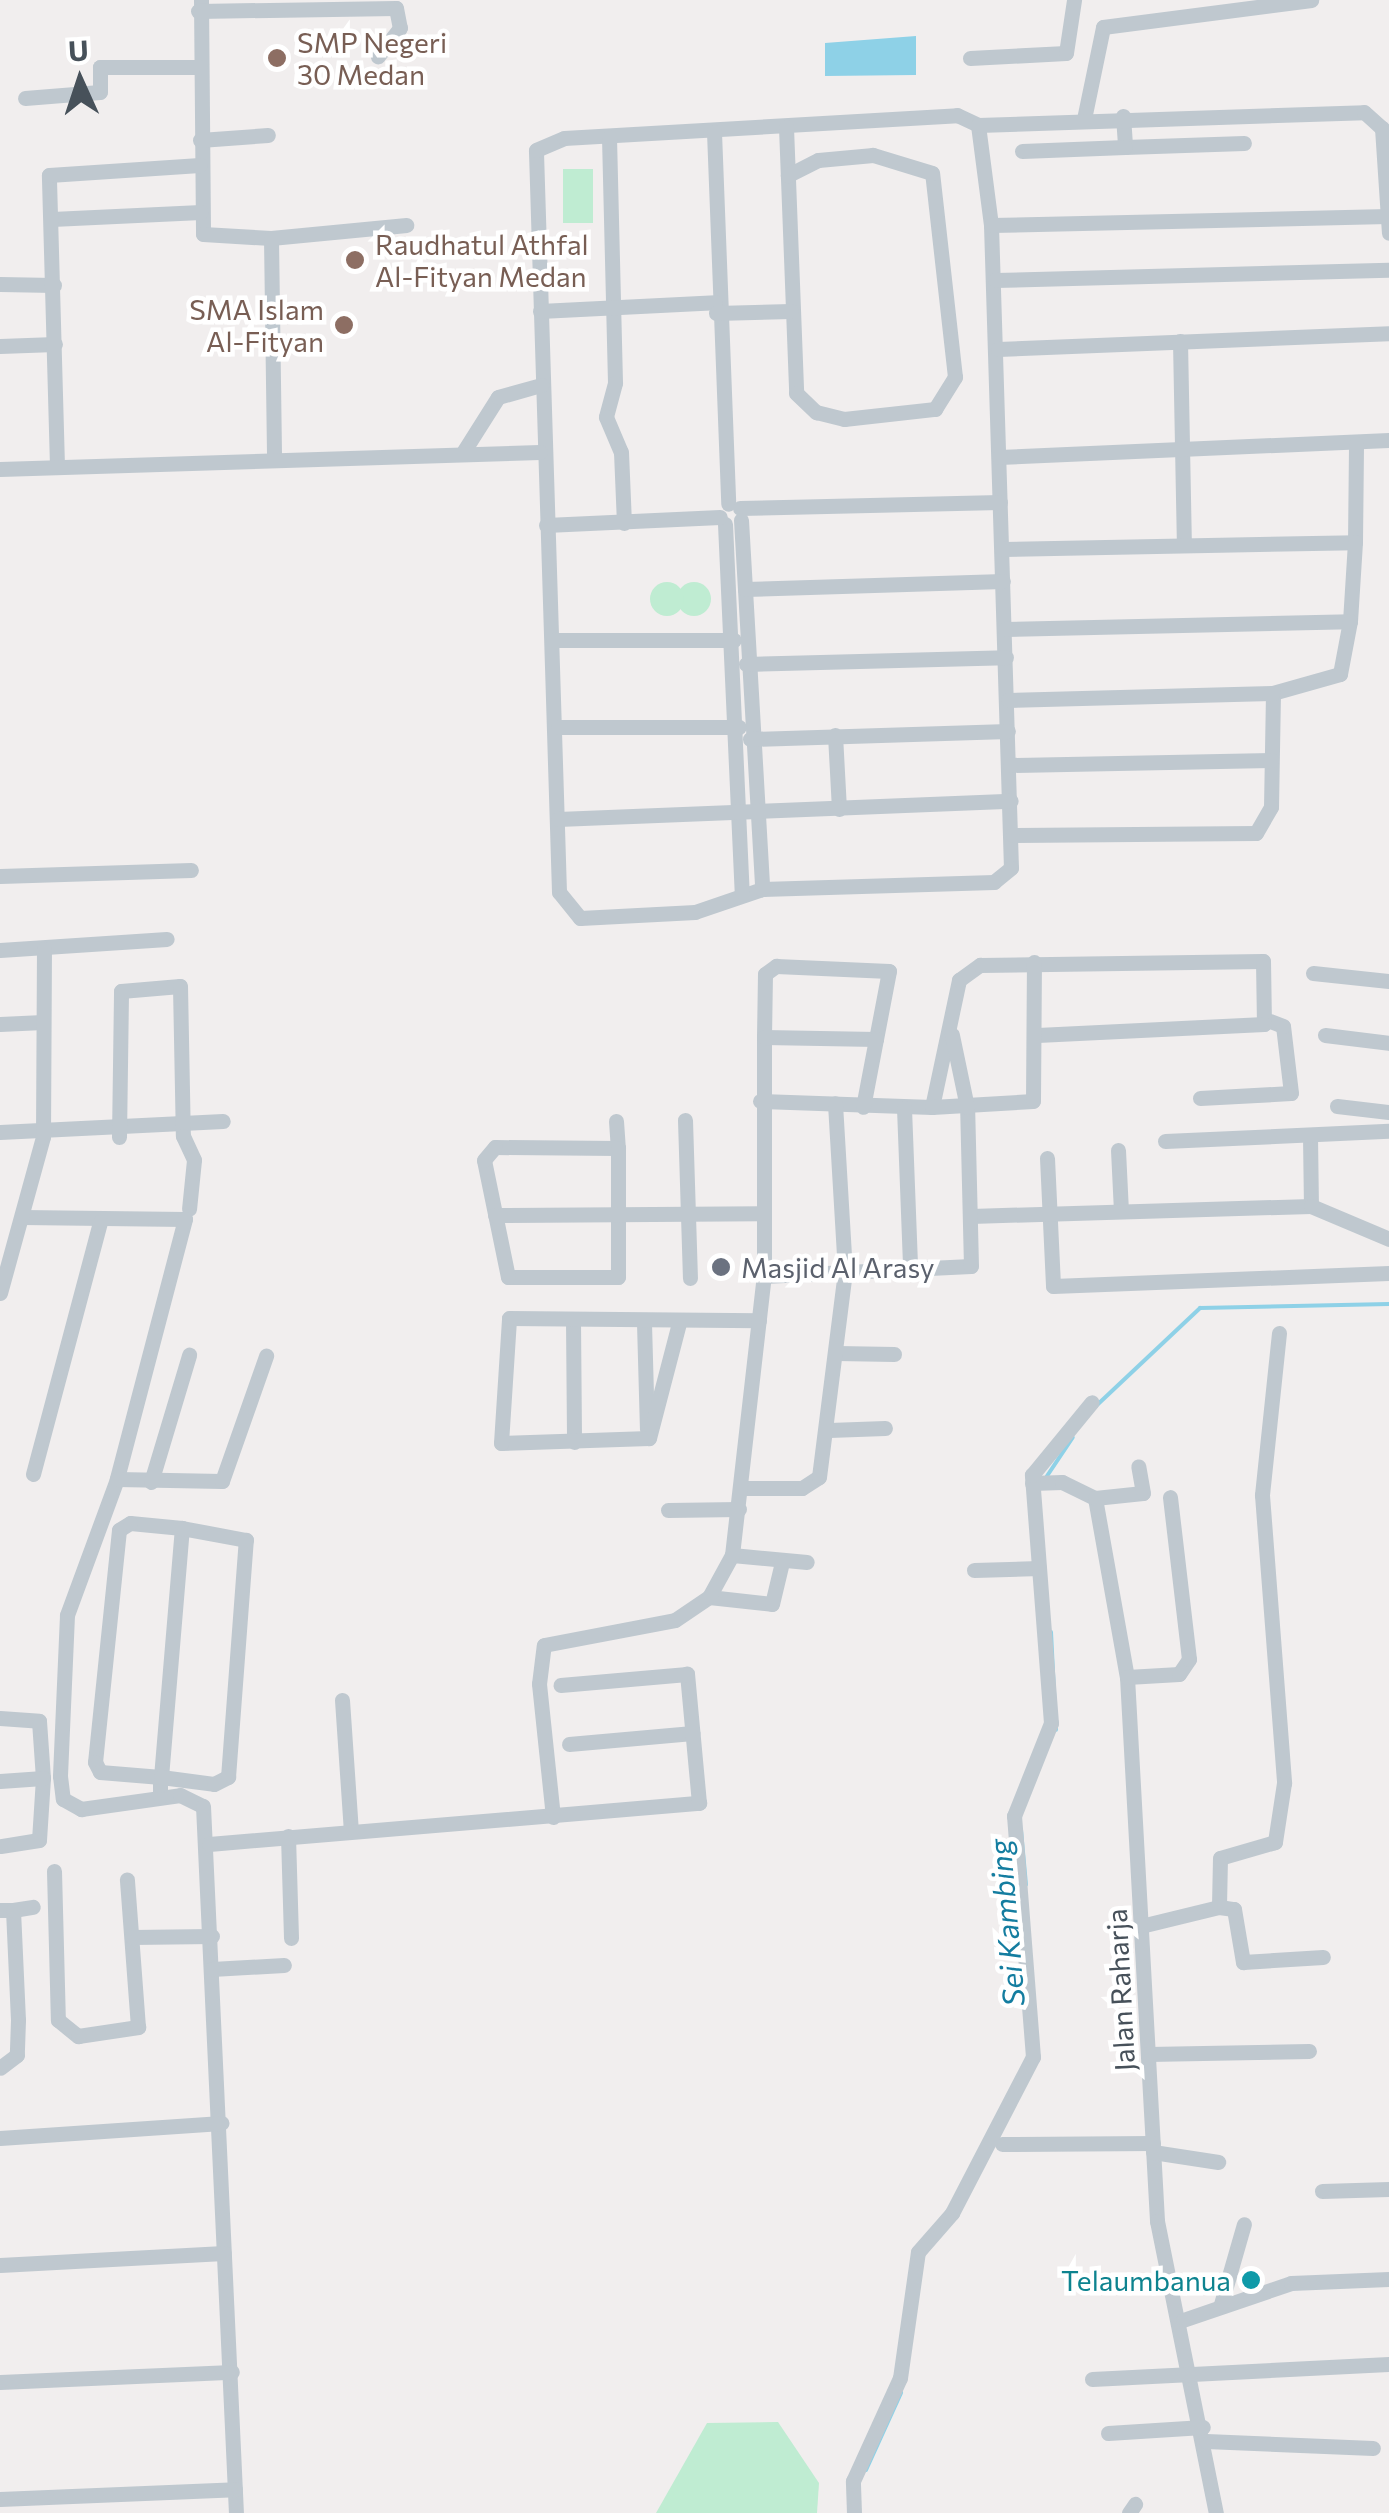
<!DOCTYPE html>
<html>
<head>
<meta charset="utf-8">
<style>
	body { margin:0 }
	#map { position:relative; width:1389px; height:2513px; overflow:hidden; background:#f1eeee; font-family:Commissioner,sans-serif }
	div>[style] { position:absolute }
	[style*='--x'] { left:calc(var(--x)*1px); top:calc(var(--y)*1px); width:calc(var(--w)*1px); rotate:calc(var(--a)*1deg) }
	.green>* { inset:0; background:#bfecd2; transform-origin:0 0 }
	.round { border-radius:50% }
	.water>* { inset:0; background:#8ed1e7 }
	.stream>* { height:4px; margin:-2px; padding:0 2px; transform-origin:2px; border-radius:2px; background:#8ed1e7 }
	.minor>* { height:15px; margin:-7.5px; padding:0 7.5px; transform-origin:7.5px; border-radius:7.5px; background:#bfc8cf }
	.dots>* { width:28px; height:28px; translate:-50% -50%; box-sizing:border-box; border:5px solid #fff; border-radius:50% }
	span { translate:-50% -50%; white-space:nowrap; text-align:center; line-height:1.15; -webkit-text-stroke:9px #fff; paint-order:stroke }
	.education-label { font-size:28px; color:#785e54 }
	.left { translate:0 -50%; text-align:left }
	.right { translate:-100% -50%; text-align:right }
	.worship-label { font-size:28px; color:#5b616d }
	.street-label { font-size:28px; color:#47515a }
	.culture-label { font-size:28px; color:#0d838f }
	.water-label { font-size:30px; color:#147da0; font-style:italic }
	.north { position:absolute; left:30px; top:30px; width:100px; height:100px; -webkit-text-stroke:8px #fff; paint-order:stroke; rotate:357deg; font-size:28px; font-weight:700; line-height:40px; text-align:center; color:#47515a }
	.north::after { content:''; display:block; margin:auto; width:35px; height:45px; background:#47515a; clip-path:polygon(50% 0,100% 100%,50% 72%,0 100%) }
</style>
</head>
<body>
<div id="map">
	<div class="green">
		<i style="left:563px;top:169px;width:30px;height:54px"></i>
		<i class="round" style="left:677px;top:582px;width:34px;height:34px"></i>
		<i class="round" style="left:650px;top:582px;width:34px;height:34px"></i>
		<i style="clip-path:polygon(778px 2422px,819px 2483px,817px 2513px,656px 2513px,707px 2423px)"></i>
	</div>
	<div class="water">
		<i style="clip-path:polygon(916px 36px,916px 75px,825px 76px,825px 43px)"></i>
	</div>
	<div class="stream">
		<i style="--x:1096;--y:1406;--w:143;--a:-43.3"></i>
		<i style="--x:1200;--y:1308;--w:189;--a:-1.2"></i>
		<i style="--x:1045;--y:1479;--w:50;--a:-56.3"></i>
		<i style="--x:1051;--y:1632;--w:98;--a:87.1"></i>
		<i style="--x:1021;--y:1830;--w:55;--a:84.8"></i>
		<i style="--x:866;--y:2470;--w:85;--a:-65.6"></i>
	</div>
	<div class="minor">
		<i style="--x:201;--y:0;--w:234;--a:89.5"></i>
		<i style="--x:203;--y:234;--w:68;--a:3.4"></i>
		<i style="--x:271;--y:238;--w:220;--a:89.2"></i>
		<i style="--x:198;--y:11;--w:198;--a:-0.9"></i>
		<i style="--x:396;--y:8;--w:20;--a:79"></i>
		<i style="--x:400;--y:28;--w:36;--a:128"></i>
		<i style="--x:970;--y:58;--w:96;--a:-3"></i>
		<i style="--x:1066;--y:53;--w:54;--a:-81.4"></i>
		<i style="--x:25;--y:98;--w:75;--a:-4.6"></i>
		<i style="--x:100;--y:92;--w:25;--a:-90"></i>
		<i style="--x:100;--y:67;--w:100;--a:0"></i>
		<i style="--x:957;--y:115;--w:23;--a:25"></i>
		<i style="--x:978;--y:125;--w:101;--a:82.6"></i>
		<i style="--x:991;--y:225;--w:643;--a:88.22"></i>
		<i style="--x:1011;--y:868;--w:22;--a:141"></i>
		<i style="--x:994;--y:882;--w:232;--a:178.3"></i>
		<i style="--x:762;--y:889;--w:71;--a:161.1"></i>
		<i style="--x:695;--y:912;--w:115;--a:177"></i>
		<i style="--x:580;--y:918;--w:33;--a:-129"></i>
		<i style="--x:559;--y:892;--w:742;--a:-91.78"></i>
		<i style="--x:536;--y:150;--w:30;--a:-23"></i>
		<i style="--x:564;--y:138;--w:394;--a:-3.3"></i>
		<i style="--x:1123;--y:116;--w:31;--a:86"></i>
		<i style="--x:1125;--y:147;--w:119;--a:-1.9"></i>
		<i style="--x:1084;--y:119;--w:94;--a:-78.3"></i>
		<i style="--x:1103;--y:27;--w:210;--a:-7.4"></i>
		<i style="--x:978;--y:125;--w:386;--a:-1.9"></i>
		<i style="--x:1364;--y:112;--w:24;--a:42"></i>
		<i style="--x:1382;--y:128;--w:105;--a:86.2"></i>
		<i style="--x:786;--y:127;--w:266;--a:87.8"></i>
		<i style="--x:796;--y:393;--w:28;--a:44"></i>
		<i style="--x:816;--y:412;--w:29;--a:14"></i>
		<i style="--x:844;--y:419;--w:92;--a:-6.3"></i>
		<i style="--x:935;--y:409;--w:38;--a:-58"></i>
		<i style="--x:955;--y:377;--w:205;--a:-96.4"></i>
		<i style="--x:932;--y:173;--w:62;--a:-163"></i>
		<i style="--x:873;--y:155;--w:55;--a:174.8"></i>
		<i style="--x:818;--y:160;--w:34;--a:153"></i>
		<i style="--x:714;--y:132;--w:372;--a:87.8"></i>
		<i style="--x:609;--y:137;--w:246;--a:88.6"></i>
		<i style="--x:615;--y:383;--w:35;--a:105"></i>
		<i style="--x:606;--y:417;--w:38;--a:67"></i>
		<i style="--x:621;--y:452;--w:71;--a:87.6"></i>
		<i style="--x:200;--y:140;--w:68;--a:-4.2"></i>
		<i style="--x:1022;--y:151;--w:103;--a:-2.2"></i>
		<i style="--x:52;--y:219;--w:149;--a:-2.7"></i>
		<i style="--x:991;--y:225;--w:397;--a:-1.3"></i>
		<i style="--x:271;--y:238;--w:136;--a:-5.5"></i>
		<i style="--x:995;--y:280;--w:394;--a:-1.5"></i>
		<i style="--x:0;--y:284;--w:54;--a:1.1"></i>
		<i style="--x:540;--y:311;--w:175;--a:-2.9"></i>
		<i style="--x:716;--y:313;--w:75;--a:-1.5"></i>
		<i style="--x:1180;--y:341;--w:204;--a:88.9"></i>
		<i style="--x:0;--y:346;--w:55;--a:-2.1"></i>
		<i style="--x:998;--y:349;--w:391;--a:-2.3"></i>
		<i style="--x:462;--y:454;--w:67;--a:-57.7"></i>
		<i style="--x:498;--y:397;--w:45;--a:-15.6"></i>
		<i style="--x:999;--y:457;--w:390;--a:-2.5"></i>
		<i style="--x:57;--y:466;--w:291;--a:-91.6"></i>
		<i style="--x:49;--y:175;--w:151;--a:-3.8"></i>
		<i style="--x:0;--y:469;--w:540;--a:-1.8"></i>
		<i style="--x:740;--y:508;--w:260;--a:-1.3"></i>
		<i style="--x:741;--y:520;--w:370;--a:86.7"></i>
		<i style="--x:725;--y:524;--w:368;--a:87.4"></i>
		<i style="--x:546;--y:525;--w:174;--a:-2.6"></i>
		<i style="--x:1355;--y:542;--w:98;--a:-89.4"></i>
		<i style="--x:1002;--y:549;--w:353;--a:-1.1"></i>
		<i style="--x:1355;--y:542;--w:79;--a:93.6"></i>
		<i style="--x:745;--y:589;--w:258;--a:-1.8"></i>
		<i style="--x:1005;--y:629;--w:345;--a:-1.3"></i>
		<i style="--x:1350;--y:621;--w:54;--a:100.7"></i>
		<i style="--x:1340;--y:674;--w:70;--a:164.2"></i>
		<i style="--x:1273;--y:693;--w:114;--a:91"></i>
		<i style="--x:1271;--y:807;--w:30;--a:120"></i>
		<i style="--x:1256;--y:833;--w:243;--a:179.5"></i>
		<i style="--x:553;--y:640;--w:181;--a:0"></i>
		<i style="--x:746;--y:664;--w:260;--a:-1.5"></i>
		<i style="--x:1008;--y:700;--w:265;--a:-1.5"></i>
		<i style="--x:558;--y:727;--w:181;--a:0"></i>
		<i style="--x:835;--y:735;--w:74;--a:86.9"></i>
		<i style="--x:750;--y:739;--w:258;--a:-1.8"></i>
		<i style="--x:1010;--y:765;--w:261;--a:-1.1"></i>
		<i style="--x:558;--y:819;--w:453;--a:-2.3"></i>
		<i style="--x:0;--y:876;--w:191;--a:-1.8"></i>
		<i style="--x:0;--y:950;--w:167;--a:-3.8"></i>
		<i style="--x:1313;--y:973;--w:76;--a:6"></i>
		<i style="--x:0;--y:1024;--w:43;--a:-2.7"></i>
		<i style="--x:1325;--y:1035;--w:64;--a:7.1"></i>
		<i style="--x:764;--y:1037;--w:63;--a:-89.1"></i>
		<i style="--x:765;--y:974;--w:14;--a:-36"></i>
		<i style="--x:776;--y:966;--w:113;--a:2.5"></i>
		<i style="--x:889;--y:971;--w:69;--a:100.8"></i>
		<i style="--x:1200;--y:1098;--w:91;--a:-3.1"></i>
		<i style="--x:1291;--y:1093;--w:67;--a:-96.8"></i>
		<i style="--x:1283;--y:1026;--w:14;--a:-159"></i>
		<i style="--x:760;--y:1101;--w:172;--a:2"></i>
		<i style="--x:932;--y:1107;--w:130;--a:-78"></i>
		<i style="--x:959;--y:980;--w:26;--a:-36"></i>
		<i style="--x:980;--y:965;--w:283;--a:-0.8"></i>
		<i style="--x:1263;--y:961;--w:63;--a:89.1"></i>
		<i style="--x:1264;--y:1024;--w:227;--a:177.2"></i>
		<i style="--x:1337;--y:1106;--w:52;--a:6.6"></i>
		<i style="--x:932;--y:1107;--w:101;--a:-3.4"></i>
		<i style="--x:1033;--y:1101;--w:139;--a:-89.6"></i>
		<i style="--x:904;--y:1108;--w:157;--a:87.8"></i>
		<i style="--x:685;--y:1120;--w:158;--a:88.2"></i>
		<i style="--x:616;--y:1121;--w:27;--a:86"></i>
		<i style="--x:0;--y:1132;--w:223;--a:-2.8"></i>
		<i style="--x:1310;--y:1136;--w:70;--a:89.2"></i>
		<i style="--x:119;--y:1137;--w:146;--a:-89.2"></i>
		<i style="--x:121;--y:991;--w:59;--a:-4.8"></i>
		<i style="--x:180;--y:986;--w:150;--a:88.9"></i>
		<i style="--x:183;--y:1136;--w:26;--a:65"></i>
		<i style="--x:194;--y:1160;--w:49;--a:95.8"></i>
		<i style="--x:1165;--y:1141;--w:224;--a:-2.6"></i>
		<i style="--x:495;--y:1147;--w:123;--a:0.5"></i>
		<i style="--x:618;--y:1148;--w:129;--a:90"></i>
		<i style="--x:618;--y:1277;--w:110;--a:180"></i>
		<i style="--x:508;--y:1277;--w:119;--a:-101.6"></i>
		<i style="--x:484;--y:1160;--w:17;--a:-50"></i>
		<i style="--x:1118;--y:1150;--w:61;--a:87.2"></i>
		<i style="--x:1047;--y:1158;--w:128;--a:87.3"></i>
		<i style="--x:1053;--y:1286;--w:336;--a:-2.2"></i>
		<i style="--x:495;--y:1215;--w:266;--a:-0.4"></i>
		<i style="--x:971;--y:1216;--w:340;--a:-1.7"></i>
		<i style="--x:1311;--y:1206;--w:85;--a:22.9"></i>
		<i style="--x:22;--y:1217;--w:163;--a:0.7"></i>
		<i style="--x:185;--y:1219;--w:269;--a:104.7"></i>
		<i style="--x:117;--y:1479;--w:145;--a:110.2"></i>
		<i style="--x:67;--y:1615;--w:161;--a:92.5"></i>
		<i style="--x:60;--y:1776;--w:23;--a:83"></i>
		<i style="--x:63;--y:1799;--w:21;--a:29"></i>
		<i style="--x:81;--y:1809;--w:100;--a:-8"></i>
		<i style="--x:180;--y:1795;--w:25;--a:26"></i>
		<i style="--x:203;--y:1806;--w:708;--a:87.33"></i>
		<i style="--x:764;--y:1276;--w:207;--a:-2.8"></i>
		<i style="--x:971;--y:1266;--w:159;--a:-91.4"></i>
		<i style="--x:967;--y:1107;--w:74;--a:-101.8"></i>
		<i style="--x:0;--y:1293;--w:162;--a:-74.6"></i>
		<i style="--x:43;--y:1137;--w:188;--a:-89.7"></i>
		<i style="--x:573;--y:1321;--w:121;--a:89.5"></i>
		<i style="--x:644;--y:1323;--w:106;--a:88.4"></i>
		<i style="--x:679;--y:1323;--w:119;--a:104.6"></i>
		<i style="--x:649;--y:1438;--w:148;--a:178.1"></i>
		<i style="--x:501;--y:1443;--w:125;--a:-86.3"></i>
		<i style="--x:509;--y:1318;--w:250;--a:0.5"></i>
		<i style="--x:1279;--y:1333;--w:163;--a:96"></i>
		<i style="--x:1262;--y:1495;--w:289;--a:85.6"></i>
		<i style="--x:1284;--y:1783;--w:60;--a:98.7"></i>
		<i style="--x:1275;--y:1842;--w:57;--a:163.8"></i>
		<i style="--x:1220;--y:1858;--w:49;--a:91.2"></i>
		<i style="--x:1219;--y:1907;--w:15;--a:8"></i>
		<i style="--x:1234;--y:1909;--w:54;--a:80.4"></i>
		<i style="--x:1243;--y:1962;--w:80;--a:-3.6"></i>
		<i style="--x:837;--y:1353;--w:57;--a:1"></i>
		<i style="--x:829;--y:1430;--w:56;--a:-2"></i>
		<i style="--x:33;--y:1474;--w:261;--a:-75.1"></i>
		<i style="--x:117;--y:1479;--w:105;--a:1.1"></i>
		<i style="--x:222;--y:1481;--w:133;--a:-70.6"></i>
		<i style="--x:151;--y:1482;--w:133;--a:-73.3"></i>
		<i style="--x:1032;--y:1483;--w:30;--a:-2"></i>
		<i style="--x:1062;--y:1482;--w:37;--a:26"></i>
		<i style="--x:741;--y:1488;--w:61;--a:0"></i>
		<i style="--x:802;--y:1488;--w:20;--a:-33"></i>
		<i style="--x:819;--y:1477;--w:207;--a:-82.8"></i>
		<i style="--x:845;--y:1272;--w:169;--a:-93.4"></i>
		<i style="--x:1095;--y:1498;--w:182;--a:79.9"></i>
		<i style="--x:1127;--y:1677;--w:545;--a:86.84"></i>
		<i style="--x:1157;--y:2221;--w:298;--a:78.6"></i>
		<i style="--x:1095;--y:1498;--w:48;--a:-5.9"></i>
		<i style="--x:1143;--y:1493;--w:27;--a:-100"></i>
		<i style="--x:668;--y:1510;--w:71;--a:-0.8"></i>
		<i style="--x:732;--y:1555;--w:75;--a:5.3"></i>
		<i style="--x:974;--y:1570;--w:65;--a:-1.8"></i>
		<i style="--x:709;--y:1597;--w:63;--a:6.3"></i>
		<i style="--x:772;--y:1604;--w:43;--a:-76.6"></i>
		<i style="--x:1127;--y:1677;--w:52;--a:-3.3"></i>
		<i style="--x:1179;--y:1674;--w:18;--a:-56"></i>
		<i style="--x:1189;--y:1659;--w:163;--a:-96.7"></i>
		<i style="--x:342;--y:1700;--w:131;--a:86.1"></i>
		<i style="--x:0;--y:1718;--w:39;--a:4"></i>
		<i style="--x:39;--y:1721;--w:57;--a:86"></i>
		<i style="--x:43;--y:1778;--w:62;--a:93.7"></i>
		<i style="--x:39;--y:1840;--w:39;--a:171"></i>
		<i style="--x:569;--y:1744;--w:124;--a:-5.1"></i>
		<i style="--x:0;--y:1781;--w:43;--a:-4"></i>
		<i style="--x:160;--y:1797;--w:12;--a:-90"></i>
		<i style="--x:160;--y:1785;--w:8;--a:-83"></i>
		<i style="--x:161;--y:1777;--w:250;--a:-85.2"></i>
		<i style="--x:182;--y:1528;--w:52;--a:-174.5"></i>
		<i style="--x:130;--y:1523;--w:13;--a:148"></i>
		<i style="--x:119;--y:1530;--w:233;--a:95.9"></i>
		<i style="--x:95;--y:1762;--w:11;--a:63"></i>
		<i style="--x:100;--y:1772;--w:61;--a:4.7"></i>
		<i style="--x:161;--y:1777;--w:53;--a:7.5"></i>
		<i style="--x:214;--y:1784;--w:16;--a:-27"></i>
		<i style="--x:228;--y:1777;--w:238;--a:-85.7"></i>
		<i style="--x:246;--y:1540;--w:65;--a:-169.4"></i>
		<i style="--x:553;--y:1817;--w:134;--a:-96"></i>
		<i style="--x:539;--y:1684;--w:39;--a:-83"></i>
		<i style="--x:544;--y:1645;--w:133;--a:-10.8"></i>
		<i style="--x:675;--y:1620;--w:41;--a:-34.1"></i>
		<i style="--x:709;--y:1597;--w:48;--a:-61.3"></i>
		<i style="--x:732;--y:1555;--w:281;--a:-83.5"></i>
		<i style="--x:764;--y:1276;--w:239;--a:-90"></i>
		<i style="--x:764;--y:1037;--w:112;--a:1"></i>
		<i style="--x:876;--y:1039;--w:69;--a:100.8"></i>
		<i style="--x:288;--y:1836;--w:102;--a:88.3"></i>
		<i style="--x:209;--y:1844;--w:492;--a:-4.8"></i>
		<i style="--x:699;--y:1803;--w:130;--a:-95.3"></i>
		<i style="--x:687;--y:1674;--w:127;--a:175"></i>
		<i style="--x:54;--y:1871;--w:149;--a:88.5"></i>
		<i style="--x:58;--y:2020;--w:26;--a:39"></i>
		<i style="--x:78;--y:2036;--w:61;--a:-8.5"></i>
		<i style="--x:138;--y:2027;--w:148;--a:-94.3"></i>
		<i style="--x:0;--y:1910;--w:13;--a:0"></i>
		<i style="--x:13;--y:1910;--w:110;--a:87.4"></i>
		<i style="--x:18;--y:2020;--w:35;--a:92"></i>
		<i style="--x:17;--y:2055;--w:21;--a:143"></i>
		<i style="--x:13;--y:1910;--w:20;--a:-9"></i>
		<i style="--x:1145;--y:1925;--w:76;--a:-13.7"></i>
		<i style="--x:132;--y:1937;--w:80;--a:-0.7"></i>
		<i style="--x:212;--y:1969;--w:72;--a:-3.2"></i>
		<i style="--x:1148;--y:2054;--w:161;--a:-1.1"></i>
		<i style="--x:0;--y:2138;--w:222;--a:-3.9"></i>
		<i style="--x:1002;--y:2144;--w:151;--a:-0.4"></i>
		<i style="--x:1153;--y:2152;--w:66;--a:8.7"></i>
		<i style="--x:1322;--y:2191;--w:67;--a:-1.7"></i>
		<i style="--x:0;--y:2265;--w:224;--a:-3.1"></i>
		<i style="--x:1221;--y:2304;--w:83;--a:-74"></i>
		<i style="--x:1183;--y:2320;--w:114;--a:-18.9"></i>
		<i style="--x:1291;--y:2283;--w:98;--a:-2.3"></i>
		<i style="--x:1092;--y:2379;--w:297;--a:-2.9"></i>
		<i style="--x:0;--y:2382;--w:232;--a:-2.5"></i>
		<i style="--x:1108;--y:2433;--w:95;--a:-3.6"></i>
		<i style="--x:1206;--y:2441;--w:167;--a:2.4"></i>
		<i style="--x:0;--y:2499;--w:235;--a:-2.4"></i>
		<i style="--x:854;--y:2513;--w:32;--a:-92"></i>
		<i style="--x:853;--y:2481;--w:113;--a:-65.5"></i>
		<i style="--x:900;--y:2378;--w:127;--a:-81.9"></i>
		<i style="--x:918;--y:2252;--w:52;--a:-48.9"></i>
		<i style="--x:952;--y:2213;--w:176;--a:-62.6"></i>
		<i style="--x:1033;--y:2057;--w:242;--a:-94.5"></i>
		<i style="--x:1014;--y:1816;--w:100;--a:-68.3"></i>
		<i style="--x:1051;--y:1723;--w:249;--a:-94.4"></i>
		<i style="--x:1032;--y:1475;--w:94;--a:-50.6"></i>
		<i style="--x:1129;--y:2513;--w:11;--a:-56"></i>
	</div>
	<div class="dots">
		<i style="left:277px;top:58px;background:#8d6e63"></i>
		<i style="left:355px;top:260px;background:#8d6e63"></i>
		<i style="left:344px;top:325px;background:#8d6e63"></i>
		<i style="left:721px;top:1267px;background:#6b7280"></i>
		<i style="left:1251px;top:2280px;background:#0f9aa8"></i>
	</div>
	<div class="education-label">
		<span class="left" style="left:297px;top:58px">SMP Negeri<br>30 Medan</span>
		<span class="left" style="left:375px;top:260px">Raudhatul Athfal<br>Al-Fityan Medan</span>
		<span class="right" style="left:324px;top:325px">SMA Islam<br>Al-Fityan</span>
	</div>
	<div class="worship-label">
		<span class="left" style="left:741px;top:1267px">Masjid Al Arasy</span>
	</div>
	<div class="street-label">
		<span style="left:1120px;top:1990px;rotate:-93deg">Jalan Raharja</span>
	</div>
	<div class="culture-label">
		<span class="right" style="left:1231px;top:2280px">Telaumbanua</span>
	</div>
	<div class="water-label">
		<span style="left:1006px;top:1923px;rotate:-95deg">Sei Kambing</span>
	</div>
	<div class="north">U</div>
</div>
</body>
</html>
